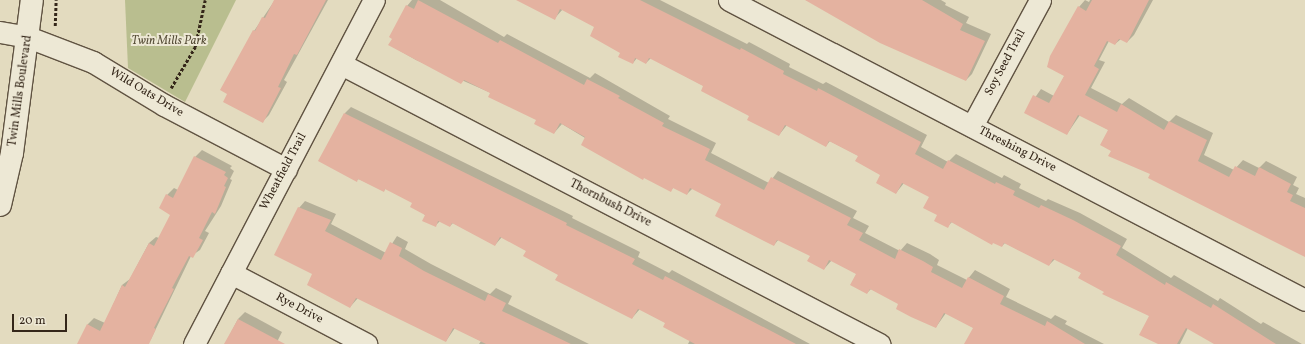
<!DOCTYPE html>
<html>
<head>
<meta charset="utf-8">
<style>
	body { margin:0 }
	#map { position:relative; width:1305px; height:344px; overflow:hidden; background:#e3dbbf; font-family:Vollkorn,serif }
	div>[style] { position:absolute }
	[style*='--x'] { left:calc(var(--x)*1px); top:calc(var(--y)*1px); width:calc(var(--w)*1px); rotate:calc(var(--a)*1deg) }
	.green>* { inset:0; background:#b9be8f }
	.shadow>* { inset:0; background:#0003 }
	.building>* { inset:0; background:#e4b2a0 }
	.path>* { height:2.5px; margin-top:-1.25px; transform-origin:0; background:repeating-linear-gradient(90deg,#342619 0 3px,transparent 0 5px) }
	.roads { filter:drop-shadow(1px 0 #605342) drop-shadow(-1px 0 #605342) drop-shadow(0 1px #605342) drop-shadow(0 -1px #605342) }
	.street>* { height:21px; margin:-10.5px; padding:0 10.5px; transform-origin:10.5px; border-radius:10.5px; background:#ede8d5 }
	.secondary>* { height:22px; margin:-11px; padding:0 11px; transform-origin:11px; border-radius:11px; background:#ede8d5 }
	span { translate:-50% -50%; white-space:nowrap; text-align:center; line-height:1.15; -webkit-text-stroke:4px #ede8d5; paint-order:stroke }
	.park-label { font-size:12px; color:#554c36; font-style:italic }
	.street-label { font-size:12px; color:#342619 }
	.scale { position:absolute; left:12px; top:314px; width:55px; height:18px; box-sizing:border-box; border:2px solid #342619; border-top:0; padding-left:5px; font-size:12px; line-height:14px; white-space:nowrap; color:#342619; -webkit-text-stroke:3px #ede8d5; paint-order:stroke }
</style>
</head>
<body>
<div id="map">
	<div class="green">
		<i style="clip-path:polygon(125px 0,236px 0,185px 102px,128px 68px)"></i>
	</div>
	<div class="shadow">
		<i style="clip-path:polygon(275px 0,328px 0,284px 80px,287px 82px,269px 115px,263px 121px,228px 93px,254px 31px)"></i>
		<i style="clip-path:polygon(412px 0,440px 0,504px 37px,507px 34px,590px 78px,595px 73px,670px 116px,668px 119px,716px 143px,711px 153px,769px 183px,778px 171px,857px 211px,853px 218px,869px 226px,865px 233px,900px 251px,907px 243px,930px 254px,939px 260px,937px 265px,967px 280px,975px 270px,1010px 289px,1006px 297px,1051px 319px,1055px 315px,1067px 321px,1065px 324px,1104px 344px,971px 344px,974px 328px,946px 313px,936px 327px,900px 303px,871px 289px,867px 293px,857px 274px,832px 260px,824px 269px,811px 255px,779px 239px,774px 245px,722px 204px,693px 188px,687px 194px,674px 187px,671px 190px,562px 124px,554px 133px,538px 120px,491px 93px,416px 60px,390px 45px,407px 6px)"></i>
		<i style="clip-path:polygon(518px 0,660px 0,747px 44px,749px 42px,790px 64px,789px 67px,823px 84px,826px 82px,927px 135px,921px 147px,948px 162px,956px 154px,1002px 178px,1004px 175px,1021px 184px,1019px 188px,1046px 201px,1048px 199px,1080px 213px,1127px 239px,1122px 248px,1171px 278px,1174px 275px,1218px 301px,1220px 298px,1261px 324px,1263px 322px,1302px 344px,1216px 344px,1188px 328px,1180px 344px,1160px 344px,1150px 316px,1105px 291px,1082px 273px,1055px 259px,1049px 265px,1005px 243px,1002px 246px,952px 222px,947px 227px,930px 196px,904px 183px,896px 193px,882px 174px,859px 156px,830px 141px,826px 146px,787px 125px,779px 135px,704px 86px,651px 58px,646px 63px,637px 58px,633px 63px,596px 27px,563px 9px,555px 18px)"></i>
		<i style="clip-path:polygon(806px 0,941px 0,946px 3px,945px 5px,969px 17px,966px 23px,991px 34px,972px 74px,966px 80px)"></i>
		<i style="clip-path:polygon(1085px 0,1089px 2px,1090px 0,1153px 0,1134px 35px,1127px 42px,1121px 39px,1115px 44px,1109px 41px,1099px 60px,1105px 62px,1091px 88px,1122px 104px,1129px 98px,1169px 122px,1176px 115px,1213px 133px,1204px 155px,1234px 170px,1243px 160px,1259px 168px,1266px 161px,1297px 177px,1293px 185px,1299px 188px,1296px 194px,1305px 198px,1305px 256px,1112px 150px,1109px 130px,1080px 115px,1067px 134px,1025px 112px,1041px 89px,1054px 96px,1065px 75px,1079px 7px)"></i>
		<i style="clip-path:polygon(351px 107px,573px 216px,572px 218px,640px 252px,638px 257px,669px 273px,672px 270px,810px 344px,688px 344px,690px 340px,666px 323px,640px 309px,632px 318px,559px 274px,527px 251px,502px 237px,495px 245px,453px 223px,450px 226px,440px 221px,435px 226px,413px 202px,386px 188px,384px 191px,359px 179px,357px 180px,345px 113px)"></i>
		<i style="clip-path:polygon(202px 150px,232px 166px,230px 168px,234px 171px,230px 179px,232px 180px,221px 206px,205px 231px,209px 233px,200px 250px,191px 256px,151px 339px,145px 344px,80px 344px,88px 324px,94px 318px,105px 323px,122px 285px,130px 279px,149px 243px,156px 237px,159px 238px,172px 214px,167px 195px,174px 188px,178px 190px,195px 157px)"></i>
		<i style="clip-path:polygon(305px 201px,336px 214px,331px 224px,386px 253px,397px 236px,408px 242px,405px 249px,431px 264px,490px 294px,496px 288px,512px 296px,508px 304px,589px 344px,479px 344px,481px 341px,455px 328px,446px 341px,358px 298px,350px 307px,299px 208px)"></i>
		<i style="clip-path:polygon(245px 312px,282px 332px,276px 344px,225px 344px,238px 319px)"></i>
	</div>
	<div class="building">
		<i style="clip-path:polygon(274px 0,326px 0,297px 55px,294px 54px,278px 87px,281px 88px,263px 123px,223px 102px,227px 94px,220px 90px,253px 30px,255px 31px,262px 17px,265px 18px)"></i>
		<i style="clip-path:polygon(418px 0,498px 43px,500px 40px,584px 85px,587px 79px,620px 96px,618px 98px,664px 123px,662px 126px,710px 149px,705px 160px,764px 190px,771px 177px,851px 218px,847px 225px,863px 233px,859px 240px,895px 259px,899px 249px,923px 261px,933px 267px,931px 272px,962px 288px,968px 277px,1004px 296px,1000px 304px,1045px 326px,1047px 321px,1085px 344px,964px 344px,973px 328px,944px 313px,936px 328px,911px 317px,896px 309px,898px 304px,870px 289px,867px 294px,850px 285px,856px 274px,829px 260px,824px 270px,807px 261px,810px 256px,777px 240px,774px 246px,715px 216px,721px 204px,690px 188px,687px 195px,673px 188px,671px 192px,644px 178px,643px 180px,581px 145px,585px 137px,560px 123px,554px 134px,534px 124px,536px 120px,488px 97px,490px 93px,464px 80px,461px 84px,388px 45px,392px 39px,389px 37px,406px 5px,414px 9px)"></i>
		<i style="clip-path:polygon(516px 0,640px 0,740px 50px,741px 48px,784px 71px,783px 74px,817px 91px,818px 88px,921px 142px,915px 154px,943px 169px,948px 160px,995px 184px,996px 182px,1015px 191px,1013px 195px,1039px 208px,1041px 205px,1073px 220px,1121px 246px,1116px 255px,1165px 285px,1166px 282px,1211px 308px,1213px 304px,1276px 344px,1214px 344px,1186px 328px,1177px 344px,1158px 344px,1139px 335px,1149px 316px,1102px 294px,1104px 292px,1078px 278px,1081px 273px,1053px 259px,1049px 266px,1004px 243px,1002px 247px,993px 243px,992px 245px,951px 222px,948px 228px,934px 221px,937px 215px,923px 208px,929px 197px,902px 183px,896px 194px,876px 183px,880px 175px,855px 161px,858px 156px,829px 141px,826px 147px,785px 125px,779px 136px,747px 120px,749px 116px,701px 91px,703px 86px,649px 58px,646px 64px,635px 58px,633px 64px,618px 57px,620px 53px,590px 36px,594px 27px,560px 9px,555px 20px)"></i>
		<i style="clip-path:polygon(805px 0,922px 0,963px 24px,960px 30px,985px 41px,966px 81px,880px 43px)"></i>
		<i style="clip-path:polygon(1092px 0,1149px 0,1127px 43px,1119px 39px,1115px 45px,1107px 41px,1094px 66px,1099px 69px,1085px 95px,1117px 112px,1121px 104px,1164px 130px,1169px 121px,1207px 140px,1198px 161px,1229px 177px,1235px 166px,1255px 176px,1259px 167px,1291px 184px,1287px 192px,1293px 195px,1290px 201px,1305px 208px,1305px 257px,1148px 178px,1150px 174px,1108px 156px,1111px 151px,1100px 145px,1108px 130px,1078px 115px,1067px 135px,1024px 113px,1033px 95px,1049px 103px,1064px 76px,1047px 67px,1050px 56px,1078px 6px,1086px 11px)"></i>
		<i style="clip-path:polygon(344px 113px,567px 223px,566px 225px,635px 259px,632px 264px,663px 280px,665px 276px,796px 344px,695px 344px,663px 327px,665px 323px,638px 309px,632px 319px,555px 280px,558px 275px,523px 256px,526px 251px,500px 237px,495px 246px,452px 223px,450px 227px,438px 221px,436px 227px,422px 221px,425px 215px,410px 207px,412px 203px,385px 189px,384px 192px,358px 179px,357px 182px,318px 161px)"></i>
		<i style="clip-path:polygon(194px 156px,226px 172px,224px 175px,228px 178px,224px 186px,226px 187px,215px 214px,212px 212px,199px 238px,203px 240px,193px 258px,189px 256px,172px 288px,174px 289px,154px 328px,156px 329px,149px 344px,77px 344px,87px 324px,100px 331px,122px 285px,125px 287px,149px 243px,154px 246px,170px 215px,159px 208px,166px 194px,173px 198px)"></i>
		<i style="clip-path:polygon(298px 207px,331px 220px,325px 231px,381px 260px,390px 242px,402px 248px,399px 256px,424px 271px,485px 301px,488px 294px,506px 303px,502px 311px,571px 344px,486px 344px,453px 328px,446px 342px,356px 298px,350px 308px,307px 285px,312px 274px,274px 255px)"></i>
		<i style="clip-path:polygon(238px 319px,285px 344px,224px 344px)"></i>
	</div>
	<div class="path">
		<i style="--x:55;--y:26;--w:26;--a:-88"></i>
		<i style="--x:171;--y:88;--w:48;--a:-59.7"></i>
		<i style="--x:195;--y:47;--w:48;--a:-78"></i>
	</div>
	<div class="roads">
		<div class="street">
			<i style="--x:729;--y:0;--w:649;--a:27.51"></i>
			<i style="--x:0;--y:32;--w:28;--a:10"></i>
			<i style="--x:28;--y:37;--w:70;--a:21"></i>
			<i style="--x:93;--y:62;--w:83;--a:31.2"></i>
			<i style="--x:164;--y:105;--w:138;--a:27.7"></i>
			<i style="--x:341;--y:64;--w:607;--a:27.49"></i>
			<i style="--x:972;--y:126;--w:143;--a:-61.6"></i>
			<i style="--x:231;--y:273;--w:153;--a:27.7"></i>
			<i style="--x:194;--y:344;--w:388;--a:-62.4"></i>
		</div>
		<div class="secondary">
			<i style="--x:0;--y:205;--w:53;--a:-77"></i>
			<i style="--x:12;--y:153;--w:154;--a:-82.6"></i>
		</div>
	</div>
	<div class="park-label">
		<span style="left:169px;top:42px">Twin Mills Park</span>
	</div>
	<div class="street-label">
		<span style="left:1006px;top:63px;rotate:-62deg">Soy Seed Trail</span>
		<span style="left:21px;top:91px;rotate:-82deg">Twin Mills Boulevard</span>
		<span style="left:146px;top:93px;rotate:31deg">Wild Oats Drive</span>
		<span style="left:1017px;top:150px;rotate:27deg">Threshing Drive</span>
		<span style="left:284px;top:172px;rotate:-62deg">Wheatfield Trail</span>
		<span style="left:610px;top:204px;rotate:27deg">Thornbush Drive</span>
		<span style="left:299px;top:309px;rotate:28deg">Rye Drive</span>
	</div>
	<div class="scale">20 m</div>
</div>
</body>
</html>
